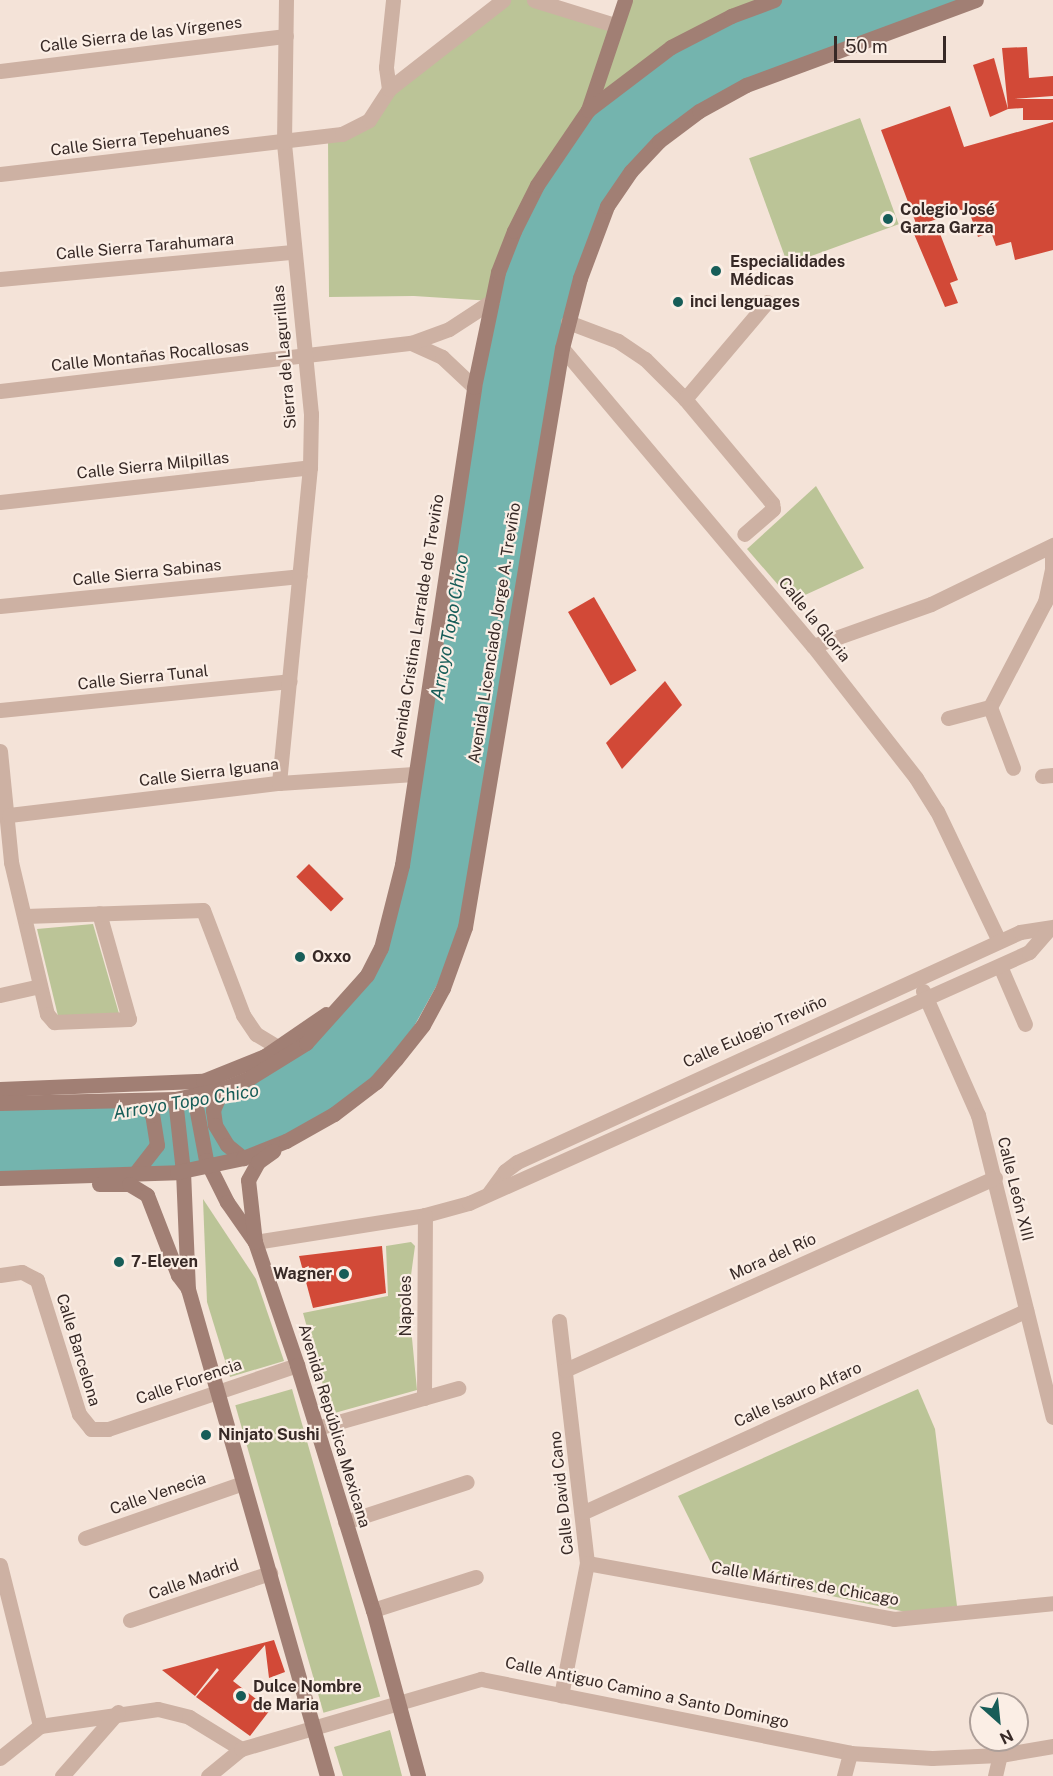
<!DOCTYPE html>
<html>
<head>
<meta charset="utf-8">
<style>
	body { margin:0 }
	#map { position:relative; width:1053px; height:1776px; overflow:hidden; background:#f4e3d8; font-family:"Public Sans",sans-serif }
	div>[style] { position:absolute }
	[style*='--x'] { left:calc(var(--x)*1px); top:calc(var(--y)*1px); width:calc(var(--w)*1px); rotate:calc(var(--a)*1deg) }
	.green>* { inset:0; background:#bbc497; transform-origin:0 0 }
	.water>* { inset:0; background:#74b4ae }
	.building>* { inset:0; background:#d24937; transform-origin:0 0 }
	.street>* { height:15px; margin:-7.5px; padding:0 7.5px; transform-origin:7.5px; border-radius:7.5px; background:#cdb1a3 }
	.secondary>* { height:15px; margin:-7.5px; padding:0 7.5px; transform-origin:7.5px; border-radius:7.5px; background:#a17f74 }
	.dots>* { width:16px; height:16px; translate:-50% -50%; box-sizing:border-box; border:3px solid #fbeee5; border-radius:50% }
	span { translate:-50% -50%; white-space:nowrap; text-align:center; line-height:1.15; -webkit-text-stroke:4.5px #fbeee5; paint-order:stroke }
	.street-label { font-size:16px; color:#372926 }
	.poi-label { font-size:16px; color:#372926; font-weight:700 }
	.left { translate:0 -50%; text-align:left }
	.right { translate:-100% -50%; text-align:right }
	.water-label { font-size:18px; color:#175d58; font-style:italic }
	.north { position:absolute; left:969px; top:1692px; width:60px; height:60px; box-sizing:border-box; background:#fbeee5; border:2px solid #ad9f99; border-radius:50%; rotate:153deg; font-size:16px; font-weight:700; line-height:24px; text-align:center; color:#372926 }
	.north::after { content:''; display:block; margin:auto; width:21px; height:27px; background:#175d58; clip-path:polygon(50% 0,100% 100%,50% 72%,0 100%) }
	.scale { position:absolute; left:834px; top:36px; width:112px; height:27px; box-sizing:border-box; border:3px solid #372926; border-top:0; padding-left:8px; font-size:18px; line-height:21px; white-space:nowrap; color:#372926; -webkit-text-stroke:4px #fbeee5; paint-order:stroke }
</style>
</head>
<body>
<div id="map">
	<div class="green">
		<i style="clip-path:polygon(503px 0,534px 0,615px 25px,625px 0,774px 0,492px 301px,414px 296px,329px 297px,328px 137px,355px 129px,389px 89px)"></i>
		<i style="left:860px;top:118px;width:113px;height:118px;rotate:70deg"></i>
		<i style="clip-path:polygon(816px 486px,864px 568px,792px 601px,747px 549px)"></i>
		<i style="clip-path:polygon(93px 924px,120px 1017px,59px 1020px,37px 929px)"></i>
		<i style="clip-path:polygon(203px 1199px,256px 1279px,284px 1361px,230px 1377px,207px 1302px)"></i>
		<i style="clip-path:polygon(411px 1242px,415px 1246px,408px 1297px,417px 1390px,331px 1414px,303px 1313px,388px 1296px,386px 1246px)"></i>
		<i style="left:292px;top:1389px;width:320px;height:59px;rotate:74deg"></i>
		<i style="clip-path:polygon(918px 1389px,935px 1429px,957px 1606px,915px 1614px,715px 1571px,678px 1496px)"></i>
		<i style="clip-path:polygon(390px 1730px,402px 1776px,343px 1776px,334px 1747px)"></i>
	</div>
	<div class="water">
		<i style="clip-path:polygon(774px 0,979px 0,746px 85px,631px 171px,580px 278px,458px 947px,396px 1059px,309px 1129px,208px 1166px,0 1178px,0 1103px,194px 1096px,292px 1054px,381px 948px,498px 272px,561px 146px,643px 65px)"></i>
	</div>
	<div class="building">
		<i style="clip-path:polygon(1027px 47px,1029px 78px,1053px 76px,1053px 96px,1014px 99px,1053px 99px,1053px 120px,1023px 120px,1023px 108px,1008px 109px,1002px 48px)"></i>
		<i style="clip-path:polygon(994px 58px,1008px 109px,990px 117px,973px 65px)"></i>
		<i style="clip-path:polygon(950px 106px,964px 147px,1053px 122px,1053px 250px,1015px 260px,1011px 242px,996px 246px,991px 232px,978px 237px,968px 208px,917px 226px,881px 130px)"></i>
		<i style="clip-path:polygon(937px 226px,958px 280px,950px 283px,958px 303px,945px 307px,914px 234px)"></i>
		<i style="left:594px;top:597px;width:85px;height:30px;rotate:60deg"></i>
		<i style="clip-path:polygon(665px 681px,682px 705px,622px 769px,606px 743px)"></i>
		<i style="left:309px;top:864px;width:49px;height:18px;rotate:45deg"></i>
		<i style="clip-path:polygon(382px 1246px,386px 1293px,313px 1308px,299px 1256px)"></i>
		<i style="clip-path:polygon(274px 1640px,285px 1672px,269px 1678px,265px 1645px,233px 1681px,270px 1710px,250px 1736px,196px 1697px,219px 1670px,217px 1668px,195px 1696px,162px 1670px)"></i>
	</div>
	<div class="street">
		<i style="--x:534;--y:0;--w:85;--a:17.2"></i>
		<i style="--x:0;--y:71;--w:288;--a:-7"></i>
		<i style="--x:389;--y:89;--w:22;--a:-98"></i>
		<i style="--x:386;--y:67;--w:67;--a:-84"></i>
		<i style="--x:0;--y:174;--w:344;--a:-6.7"></i>
		<i style="--x:342;--y:134;--w:30;--a:-27"></i>
		<i style="--x:369;--y:120;--w:37;--a:-57"></i>
		<i style="--x:389;--y:89;--w:145;--a:-38"></i>
		<i style="--x:0;--y:279;--w:294;--a:-5.3"></i>
		<i style="--x:568;--y:322;--w:53;--a:20.8"></i>
		<i style="--x:618;--y:341;--w:32;--a:34"></i>
		<i style="--x:645;--y:359;--w:57;--a:45"></i>
		<i style="--x:685;--y:399;--w:136;--a:50.1"></i>
		<i style="--x:772;--y:503;--w:6;--a:81"></i>
		<i style="--x:773;--y:509;--w:38;--a:139"></i>
		<i style="--x:411;--y:343;--w:34;--a:24"></i>
		<i style="--x:442;--y:357;--w:44;--a:43.2"></i>
		<i style="--x:562;--y:348;--w:390;--a:49.9"></i>
		<i style="--x:813;--y:646;--w:167;--a:52"></i>
		<i style="--x:916;--y:778;--w:39;--a:58"></i>
		<i style="--x:937;--y:811;--w:144;--a:64.5"></i>
		<i style="--x:0;--y:391;--w:414;--a:-6.7"></i>
		<i style="--x:411;--y:343;--w:40;--a:-20.2"></i>
		<i style="--x:449;--y:329;--w:51;--a:-33.1"></i>
		<i style="--x:685;--y:399;--w:127;--a:-49.8"></i>
		<i style="--x:0;--y:502;--w:312;--a:-6.4"></i>
		<i style="--x:0;--y:606;--w:301;--a:-5.7"></i>
		<i style="--x:813;--y:646;--w:125;--a:-19.6"></i>
		<i style="--x:931;--y:604;--w:136;--a:-25.8"></i>
		<i style="--x:990;--y:707;--w:119;--a:-62.4"></i>
		<i style="--x:1045;--y:602;--w:33;--a:-78"></i>
		<i style="--x:1052;--y:570;--w:24;--a:-90"></i>
		<i style="--x:990;--y:707;--w:65;--a:69.3"></i>
		<i style="--x:0;--y:710;--w:291;--a:-5.7"></i>
		<i style="--x:948;--y:718;--w:43;--a:-14.7"></i>
		<i style="--x:0;--y:751;--w:112;--a:84.3"></i>
		<i style="--x:11;--y:862;--w:156;--a:76.7"></i>
		<i style="--x:47;--y:1014;--w:11;--a:49"></i>
		<i style="--x:54;--y:1022;--w:75;--a:-2.3"></i>
		<i style="--x:129;--y:1019;--w:110;--a:-105.8"></i>
		<i style="--x:1042;--y:776;--w:11;--a:-5"></i>
		<i style="--x:279;--y:783;--w:318;--a:-84.4"></i>
		<i style="--x:310;--y:467;--w:53;--a:-88.9"></i>
		<i style="--x:311;--y:414;--w:273;--a:-95.7"></i>
		<i style="--x:284;--y:142;--w:142;--a:-89.2"></i>
		<i style="--x:9;--y:815;--w:272;--a:-6.8"></i>
		<i style="--x:279;--y:783;--w:135;--a:-3.8"></i>
		<i style="--x:25;--y:916;--w:178;--a:-1.9"></i>
		<i style="--x:203;--y:910;--w:112;--a:69.1"></i>
		<i style="--x:243;--y:1015;--w:23;--a:56"></i>
		<i style="--x:256;--y:1034;--w:27;--a:31"></i>
		<i style="--x:1000;--y:966;--w:63;--a:66.7"></i>
		<i style="--x:923;--y:991;--w:136;--a:66.1"></i>
		<i style="--x:978;--y:1115;--w:311;--a:76.1"></i>
		<i style="--x:0;--y:995;--w:41;--a:-12.7"></i>
		<i style="--x:489;--y:1193;--w:27;--a:-54"></i>
		<i style="--x:505;--y:1171;--w:15;--a:-37"></i>
		<i style="--x:517;--y:1162;--w:553;--a:-24.57"></i>
		<i style="--x:1020;--y:932;--w:33;--a:-9"></i>
		<i style="--x:255;--y:1242;--w:172;--a:-9"></i>
		<i style="--x:425;--y:1215;--w:46;--a:-15.3"></i>
		<i style="--x:469;--y:1203;--w:614;--a:-24.14"></i>
		<i style="--x:1029;--y:952;--w:30;--a:-49"></i>
		<i style="--x:0;--y:1275;--w:22;--a:-8"></i>
		<i style="--x:22;--y:1272;--w:17;--a:28"></i>
		<i style="--x:37;--y:1280;--w:140;--a:72.6"></i>
		<i style="--x:79;--y:1414;--w:19;--a:51"></i>
		<i style="--x:91;--y:1429;--w:17;--a:0"></i>
		<i style="--x:108;--y:1429;--w:200;--a:-18.7"></i>
		<i style="--x:559;--y:1321;--w:244;--a:83.4"></i>
		<i style="--x:587;--y:1563;--w:135;--a:101.1"></i>
		<i style="--x:565;--y:1370;--w:471;--a:-24.1"></i>
		<i style="--x:424;--y:1398;--w:183;--a:-89.7"></i>
		<i style="--x:317;--y:1428;--w:147;--a:-15.8"></i>
		<i style="--x:584;--y:1512;--w:486;--a:-24.5"></i>
		<i style="--x:345;--y:1522;--w:128;--a:-18.2"></i>
		<i style="--x:85;--y:1538;--w:167;--a:-19.2"></i>
		<i style="--x:587;--y:1563;--w:312;--a:10.3"></i>
		<i style="--x:894;--y:1619;--w:160;--a:-5.7"></i>
		<i style="--x:0;--y:1565;--w:166;--a:76"></i>
		<i style="--x:373;--y:1610;--w:108;--a:-17.8"></i>
		<i style="--x:130;--y:1620;--w:148;--a:-18.6"></i>
		<i style="--x:0;--y:1758;--w:51;--a:-38.7"></i>
		<i style="--x:40;--y:1726;--w:119;--a:-8.2"></i>
		<i style="--x:158;--y:1709;--w:32;--a:14"></i>
		<i style="--x:189;--y:1717;--w:61;--a:31.6"></i>
		<i style="--x:62;--y:1776;--w:85;--a:-48.8"></i>
		<i style="--x:208;--y:1776;--w:43;--a:-39.3"></i>
		<i style="--x:241;--y:1749;--w:250;--a:-16.3"></i>
		<i style="--x:481;--y:1679;--w:376;--a:11.3"></i>
		<i style="--x:850;--y:1753;--w:82;--a:3.5"></i>
		<i style="--x:932;--y:1758;--w:68;--a:-2.5"></i>
		<i style="--x:1000;--y:1755;--w:54;--a:-9.6"></i>
		<i style="--x:844;--y:1776;--w:24;--a:-75"></i>
		<i style="--x:995;--y:1776;--w:22;--a:-77"></i>
	</div>
	<div class="secondary">
		<i style="--x:588;--y:110;--w:116;--a:-71.4"></i>
		<i style="--x:0;--y:1089;--w:203;--a:-2.3"></i>
		<i style="--x:203;--y:1081;--w:67;--a:-22"></i>
		<i style="--x:265;--y:1056;--w:74;--a:-34.5"></i>
		<i style="--x:222;--y:1089;--w:23;--a:113"></i>
		<i style="--x:213;--y:1110;--w:15;--a:82"></i>
		<i style="--x:215;--y:1125;--w:23;--a:59"></i>
		<i style="--x:227;--y:1145;--w:21;--a:39"></i>
		<i style="--x:194;--y:1096;--w:65;--a:79.4"></i>
		<i style="--x:206;--y:1160;--w:47;--a:63.4"></i>
		<i style="--x:227;--y:1202;--w:49;--a:55"></i>
		<i style="--x:255;--y:1242;--w:130;--a:71.1"></i>
		<i style="--x:297;--y:1365;--w:257;--a:72.8"></i>
		<i style="--x:373;--y:1610;--w:172;--a:74.8"></i>
		<i style="--x:175;--y:1099;--w:72;--a:83.7"></i>
		<i style="--x:183;--y:1171;--w:118;--a:87.6"></i>
		<i style="--x:188;--y:1289;--w:506;--a:74.07"></i>
		<i style="--x:0;--y:1103;--w:175;--a:-1.3"></i>
		<i style="--x:175;--y:1099;--w:48;--a:-12"></i>
		<i style="--x:222;--y:1089;--w:31;--a:-22"></i>
		<i style="--x:251;--y:1077;--w:65;--a:-31.7"></i>
		<i style="--x:306;--y:1043;--w:91;--a:-48.1"></i>
		<i style="--x:367;--y:975;--w:30;--a:-63"></i>
		<i style="--x:381;--y:948;--w:86;--a:-75.8"></i>
		<i style="--x:402;--y:865;--w:483;--a:-81.4"></i>
		<i style="--x:474;--y:387;--w:117;--a:-78.2"></i>
		<i style="--x:498;--y:272;--w:44;--a:-68.7"></i>
		<i style="--x:514;--y:231;--w:51;--a:-63.4"></i>
		<i style="--x:537;--y:185;--w:91;--a:-55.8"></i>
		<i style="--x:588;--y:110;--w:104;--a:-37.2"></i>
		<i style="--x:671;--y:47;--w:68;--a:-27.3"></i>
		<i style="--x:731;--y:16;--w:46;--a:-20.4"></i>
		<i style="--x:136;--y:1172;--w:34;--a:-52"></i>
		<i style="--x:157;--y:1145;--w:30;--a:-99"></i>
		<i style="--x:152;--y:1115;--w:18;--a:-128"></i>
		<i style="--x:0;--y:1178;--w:177;--a:-1.9"></i>
		<i style="--x:177;--y:1172;--w:67;--a:-12"></i>
		<i style="--x:243;--y:1158;--w:46;--a:-21.6"></i>
		<i style="--x:286;--y:1141;--w:55;--a:-29.4"></i>
		<i style="--x:334;--y:1114;--w:53;--a:-37.3"></i>
		<i style="--x:376;--y:1082;--w:30;--a:-49"></i>
		<i style="--x:396;--y:1059;--w:43;--a:-51.5"></i>
		<i style="--x:423;--y:1025;--w:42;--a:-61.6"></i>
		<i style="--x:443;--y:988;--w:65;--a:-70.2"></i>
		<i style="--x:465;--y:927;--w:587;--a:-80.49"></i>
		<i style="--x:562;--y:348;--w:72;--a:-75.6"></i>
		<i style="--x:580;--y:278;--w:77;--a:-69.4"></i>
		<i style="--x:607;--y:206;--w:42;--a:-55.6"></i>
		<i style="--x:631;--y:171;--w:41;--a:-47"></i>
		<i style="--x:659;--y:141;--w:50;--a:-36.9"></i>
		<i style="--x:699;--y:111;--w:54;--a:-29"></i>
		<i style="--x:746;--y:85;--w:245;--a:-20.3"></i>
		<i style="--x:99;--y:1184;--w:30;--a:0"></i>
		<i style="--x:129;--y:1184;--w:21;--a:31"></i>
		<i style="--x:147;--y:1195;--w:86;--a:68.8"></i>
		<i style="--x:178;--y:1275;--w:15;--a:53"></i>
		<i style="--x:255;--y:1242;--w:62;--a:-96.4"></i>
		<i style="--x:248;--y:1180;--w:21;--a:-61"></i>
		<i style="--x:258;--y:1162;--w:19;--a:-36"></i>
	</div>
	<div class="dots">
		<i style="left:888px;top:219px;background:#175d58"></i>
		<i style="left:716px;top:271px;background:#175d58"></i>
		<i style="left:678px;top:302px;background:#175d58"></i>
		<i style="left:300px;top:957px;background:#175d58"></i>
		<i style="left:119px;top:1262px;background:#175d58"></i>
		<i style="left:344px;top:1274px;background:#175d58"></i>
		<i style="left:206px;top:1435px;background:#175d58"></i>
		<i style="left:241px;top:1696px;background:#175d58"></i>
	</div>
	<div class="street-label">
		<span style="left:141px;top:35px;rotate:-7deg">Calle Sierra de las Vírgenes</span>
		<span style="left:140px;top:140px;rotate:-7deg">Calle Sierra Tepehuanes</span>
		<span style="left:145px;top:247px;rotate:-5deg">Calle Sierra Tarahumara</span>
		<span style="left:150px;top:356px;rotate:-6deg">Calle Montañas Rocallosas</span>
		<span style="left:285px;top:357px;rotate:-95deg">Sierra de Lagurillas</span>
		<span style="left:153px;top:466px;rotate:-6deg">Calle Sierra Milpillas</span>
		<span style="left:147px;top:573px;rotate:-6deg">Calle Sierra Sabinas</span>
		<span style="left:814px;top:620px;rotate:51deg">Calle la Gloria</span>
		<span style="left:418px;top:626px;rotate:-81deg">Avenida Cristina Larralde de Treviño</span>
		<span style="left:495px;top:633px;rotate:-81deg">Avenida Licenciado Jorge A. Treviño</span>
		<span style="left:143px;top:678px;rotate:-6deg">Calle Sierra Tunal</span>
		<span style="left:209px;top:773px;rotate:-7deg">Calle Sierra Iguana</span>
		<span style="left:755px;top:1032px;rotate:-24deg">Calle Eulogio Treviño</span>
		<span style="left:1015px;top:1189px;rotate:76deg">Calle León XIII</span>
		<span style="left:773px;top:1257px;rotate:-24deg">Mora del Río</span>
		<span style="left:406px;top:1306px;rotate:-90deg">Napoles</span>
		<span style="left:78px;top:1350px;rotate:73deg">Calle Barcelona</span>
		<span style="left:189px;top:1382px;rotate:-19deg">Calle Florencia</span>
		<span style="left:798px;top:1395px;rotate:-24deg">Calle Isauro Alfaro</span>
		<span style="left:334px;top:1426px;rotate:73deg">Avenida República Mexicana</span>
		<span style="left:562px;top:1493px;rotate:-96deg">Calle David Cano</span>
		<span style="left:158px;top:1494px;rotate:-19deg">Calle Venecia</span>
		<span style="left:194px;top:1580px;rotate:-19deg">Calle Madrid</span>
		<span style="left:805px;top:1584px;rotate:10deg">Calle Mártires de Chicago</span>
		<span style="left:647px;top:1693px;rotate:12deg">Calle Antiguo Camino a Santo Domingo</span>
	</div>
	<div class="poi-label">
		<span class="left" style="left:900px;top:219px">Colegio José<br>Garza Garza</span>
		<span class="left" style="left:730px;top:271px">Especialidades<br>Médicas</span>
		<span class="left" style="left:690px;top:302px">inci lenguages</span>
		<span class="left" style="left:312px;top:957px">Oxxo</span>
		<span class="left" style="left:131px;top:1262px">7-Eleven</span>
		<span class="right" style="left:332px;top:1274px">Wagner</span>
		<span class="left" style="left:218px;top:1435px">Ninjato Sushi</span>
		<span class="left" style="left:253px;top:1696px">Dulce Nombre<br>de Maria</span>
	</div>
	<div class="water-label">
		<span style="left:450px;top:627px;rotate:-80deg">Arroyo Topo Chico</span>
		<span style="left:186px;top:1102px;rotate:-9deg">Arroyo Topo Chico</span>
	</div>
	<div class="north">N</div>
	<div class="scale">50 m</div>
</div>
</body>
</html>
